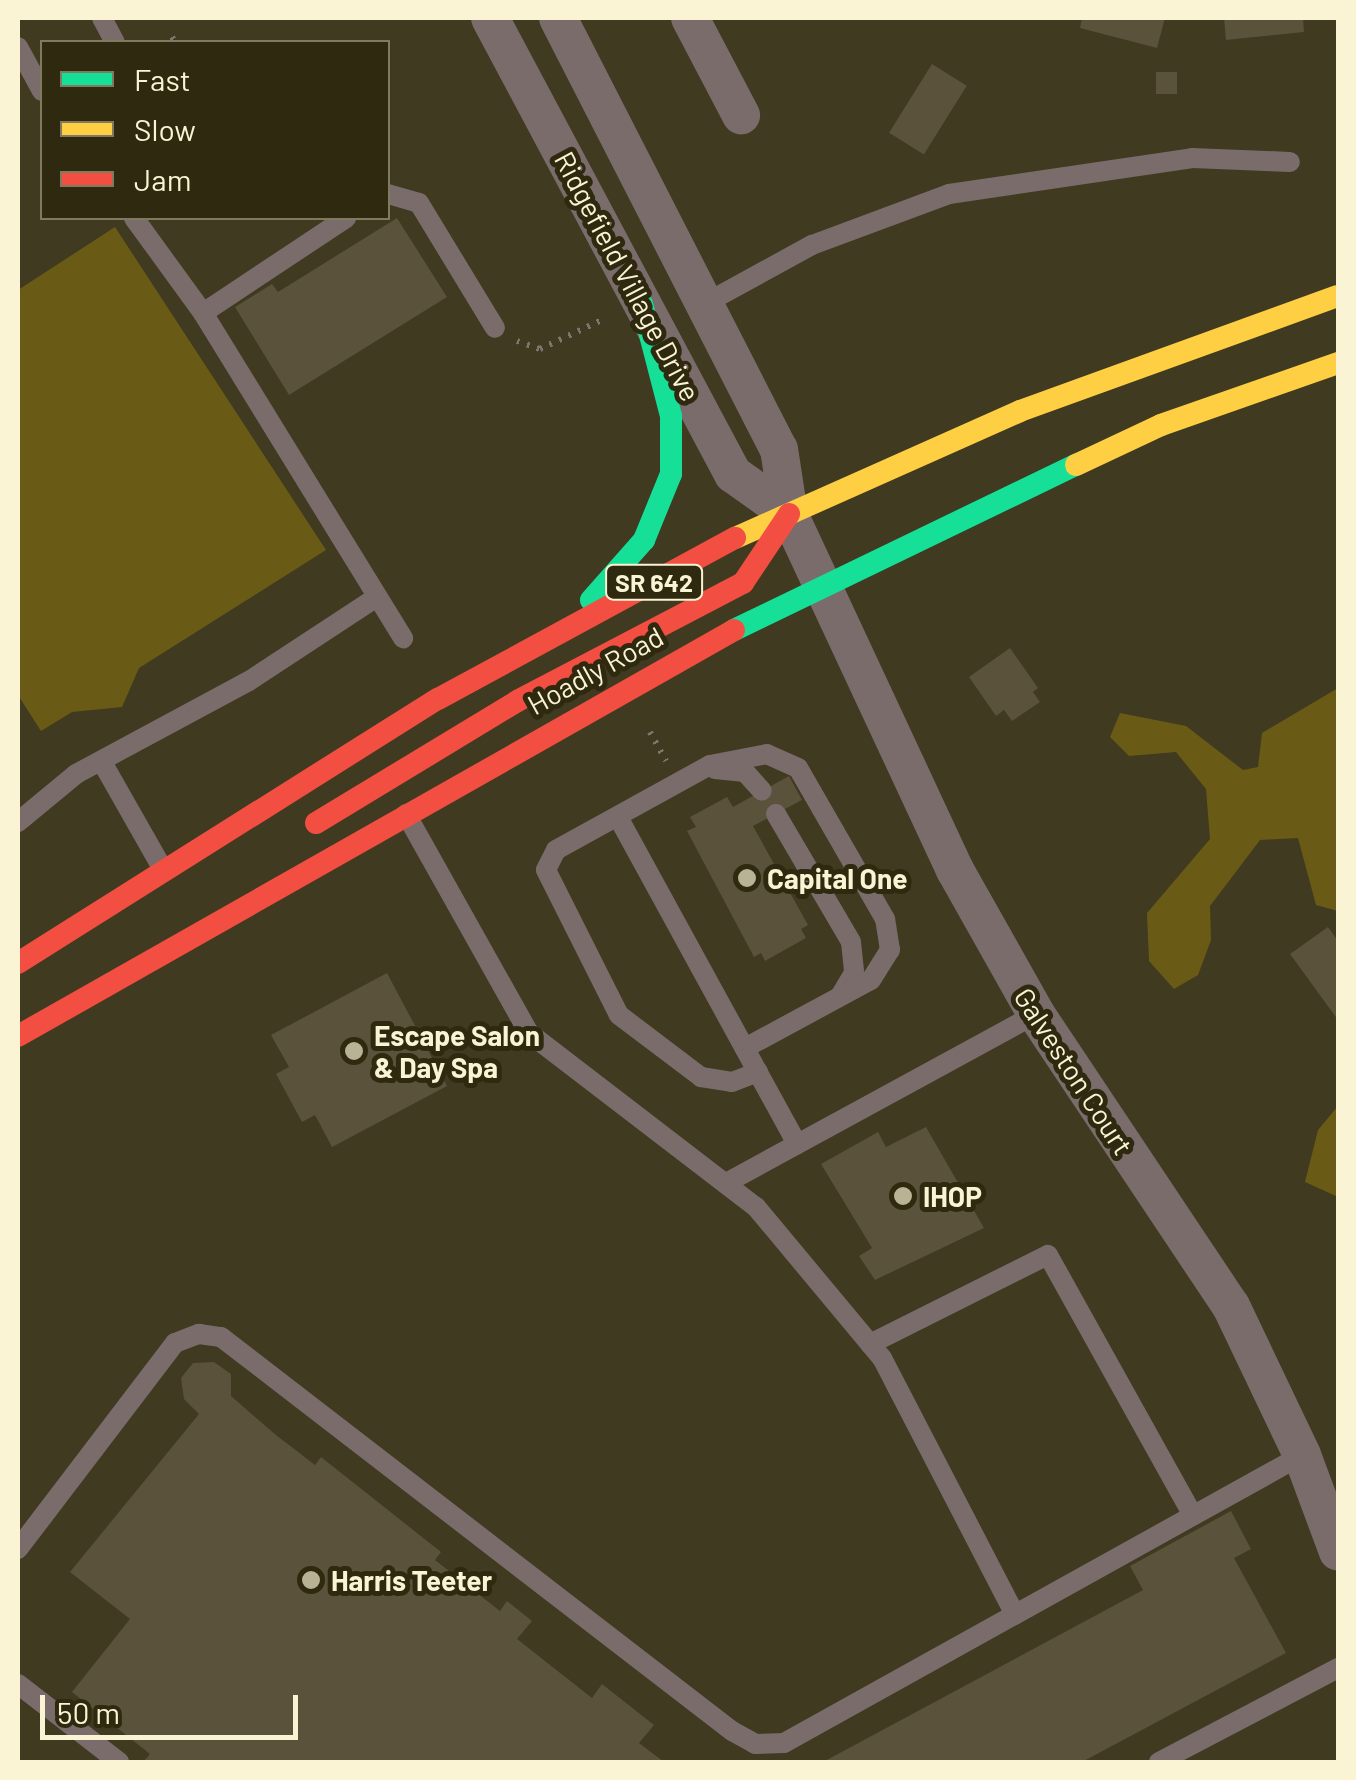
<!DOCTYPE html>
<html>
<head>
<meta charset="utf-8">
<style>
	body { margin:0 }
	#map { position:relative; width:1356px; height:1780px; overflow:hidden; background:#3f3a20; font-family:Barlow,sans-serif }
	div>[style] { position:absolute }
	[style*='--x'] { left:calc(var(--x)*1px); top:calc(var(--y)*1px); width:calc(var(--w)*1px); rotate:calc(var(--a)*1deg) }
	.green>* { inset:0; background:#695b15 }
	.building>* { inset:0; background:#5a523b; transform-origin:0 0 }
	.path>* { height:6px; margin-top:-3px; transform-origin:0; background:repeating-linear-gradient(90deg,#807470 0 2.5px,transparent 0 10.5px) }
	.lane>* { height:20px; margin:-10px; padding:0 10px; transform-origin:10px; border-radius:10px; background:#7b6c6c }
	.street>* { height:38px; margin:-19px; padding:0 19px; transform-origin:19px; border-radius:19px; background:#7b6c6c }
	.fast>* { height:22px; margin:-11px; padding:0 11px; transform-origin:11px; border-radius:11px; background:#16e098 }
	.slow>* { height:22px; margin:-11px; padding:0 11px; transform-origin:11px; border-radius:11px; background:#ffcf43 }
	.jam>* { height:22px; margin:-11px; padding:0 11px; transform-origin:11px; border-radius:11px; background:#f24e42 }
	.dots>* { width:28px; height:28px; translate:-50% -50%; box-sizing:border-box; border:5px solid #2e290f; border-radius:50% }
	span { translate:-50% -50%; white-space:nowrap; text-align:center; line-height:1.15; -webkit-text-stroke:10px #2e290f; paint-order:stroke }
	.shield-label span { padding:2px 8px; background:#2e290f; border:2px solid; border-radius:8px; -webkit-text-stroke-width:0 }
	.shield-label { font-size:25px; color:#faf3d4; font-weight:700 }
	.street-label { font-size:28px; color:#faf3d4 }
	.poi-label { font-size:28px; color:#faf3d4; font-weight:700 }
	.left { translate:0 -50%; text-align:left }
	.frame { position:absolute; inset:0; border:20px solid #faf3d4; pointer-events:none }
	.legend { position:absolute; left:40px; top:40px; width:350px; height:180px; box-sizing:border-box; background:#2e290f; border:2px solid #807a5e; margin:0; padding:12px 18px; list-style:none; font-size:30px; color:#faf3d4 }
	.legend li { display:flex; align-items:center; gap:20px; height:50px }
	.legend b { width:50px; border:2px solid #807a5e }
	.scale { position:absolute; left:40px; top:1695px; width:258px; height:45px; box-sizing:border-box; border:5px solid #faf3d4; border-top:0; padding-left:12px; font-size:30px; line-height:35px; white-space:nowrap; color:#faf3d4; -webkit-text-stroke:8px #2e290f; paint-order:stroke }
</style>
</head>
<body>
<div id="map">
	<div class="green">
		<i style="clip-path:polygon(115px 227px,326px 550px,139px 668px,122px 707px,72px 712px,41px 731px,18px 695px,18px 290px)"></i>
		<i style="clip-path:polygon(1338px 688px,1338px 911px,1316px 905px,1298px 838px,1260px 840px,1210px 906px,1211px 940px,1198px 975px,1174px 989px,1149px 961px,1147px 913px,1210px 839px,1206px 789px,1176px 752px,1129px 756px,1110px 737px,1120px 713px,1186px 726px,1243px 770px,1258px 767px,1262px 733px)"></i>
		<i style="clip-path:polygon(1338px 1106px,1338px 1197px,1305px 1182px,1318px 1130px)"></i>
	</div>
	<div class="building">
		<i style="clip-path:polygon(1082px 18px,1165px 18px,1157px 48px,1080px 28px)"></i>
		<i style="clip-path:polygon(1224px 18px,1303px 18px,1304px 32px,1226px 40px)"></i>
		<i style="left:932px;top:64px;width:41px;height:81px;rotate:32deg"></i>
		<i style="left:1156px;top:72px;width:21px;height:22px"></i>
		<i style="clip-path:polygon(397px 218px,447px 297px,289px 395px,235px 307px,272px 284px,278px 292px)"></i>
		<i style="clip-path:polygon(1010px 648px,1038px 688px,1033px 692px,1040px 702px,1012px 721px,1004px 710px,996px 716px,969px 677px)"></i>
		<i style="clip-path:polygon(789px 776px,802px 800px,753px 826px,808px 925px,801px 929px,806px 938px,765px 961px,761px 953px,754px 957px,687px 831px,696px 827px,690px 817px,727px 797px,733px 807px)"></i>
		<i style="clip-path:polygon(1328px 927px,1338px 941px,1338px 1020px,1290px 954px)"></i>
		<i style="clip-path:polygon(387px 973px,447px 1086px,332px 1147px,315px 1115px,302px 1122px,276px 1074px,289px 1067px,271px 1035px)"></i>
		<i style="clip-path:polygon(926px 1127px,984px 1228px,875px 1280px,859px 1256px,872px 1248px,821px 1164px,878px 1132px,886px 1147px)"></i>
		<i style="clip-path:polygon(214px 1362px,231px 1374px,231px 1396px,276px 1435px,315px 1465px,321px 1457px,441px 1552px,435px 1560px,500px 1611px,507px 1601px,532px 1621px,517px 1639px,592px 1698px,602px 1684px,654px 1725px,639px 1743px,664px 1762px,143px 1762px,150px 1754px,72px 1692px,130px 1619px,70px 1572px,199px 1414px,184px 1399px,181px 1378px,193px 1363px)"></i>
		<i style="clip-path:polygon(1231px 1511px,1251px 1549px,1234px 1558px,1286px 1653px,1082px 1762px,823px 1762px,1143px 1590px,1130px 1566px)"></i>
	</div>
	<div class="path">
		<i style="--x:172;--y:37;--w:6;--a:59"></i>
		<i style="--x:517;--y:341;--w:24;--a:19"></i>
		<i style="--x:540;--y:349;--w:68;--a:-25.1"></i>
		<i style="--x:650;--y:732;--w:33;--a:61"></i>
	</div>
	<div class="lane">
		<i style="--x:102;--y:18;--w:27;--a:62"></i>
		<i style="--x:18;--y:47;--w:50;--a:61.4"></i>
		<i style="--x:388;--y:194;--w:32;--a:16"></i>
		<i style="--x:419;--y:203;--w:146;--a:58.7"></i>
		<i style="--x:134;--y:218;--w:117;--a:54"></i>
		<i style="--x:203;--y:313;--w:382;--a:58.4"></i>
		<i style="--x:706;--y:303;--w:121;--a:-28.7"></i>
		<i style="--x:812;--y:245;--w:146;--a:-20.4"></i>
		<i style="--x:949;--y:194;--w:246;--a:-8.4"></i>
		<i style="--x:1192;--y:158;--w:98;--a:2.3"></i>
		<i style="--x:203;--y:313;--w:172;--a:-33.6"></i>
		<i style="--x:102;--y:762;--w:125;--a:60.4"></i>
		<i style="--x:715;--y:769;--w:30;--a:6"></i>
		<i style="--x:745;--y:772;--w:25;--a:48"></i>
		<i style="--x:406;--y:814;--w:251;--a:60.7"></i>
		<i style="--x:529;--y:1033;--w:286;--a:37.5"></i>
		<i style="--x:756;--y:1207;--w:197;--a:50.2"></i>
		<i style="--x:882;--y:1358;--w:289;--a:62.6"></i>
		<i style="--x:776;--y:814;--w:148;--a:59.6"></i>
		<i style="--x:851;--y:942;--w:31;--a:84"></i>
		<i style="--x:854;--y:973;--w:26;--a:121"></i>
		<i style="--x:618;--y:817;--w:373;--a:61.3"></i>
		<i style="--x:18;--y:822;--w:75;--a:-39.6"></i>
		<i style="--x:76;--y:774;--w:196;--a:-28.3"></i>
		<i style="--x:249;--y:681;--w:153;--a:-33.3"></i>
		<i style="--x:745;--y:1048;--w:143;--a:-28.4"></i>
		<i style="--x:871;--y:980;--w:36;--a:-58"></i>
		<i style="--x:890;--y:950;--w:31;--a:-99"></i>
		<i style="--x:885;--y:919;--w:174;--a:-119.9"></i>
		<i style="--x:798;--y:768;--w:34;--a:-156"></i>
		<i style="--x:767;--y:754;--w:58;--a:169.1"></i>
		<i style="--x:710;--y:765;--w:176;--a:151.1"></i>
		<i style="--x:556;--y:850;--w:22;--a:117"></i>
		<i style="--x:546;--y:870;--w:162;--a:63.3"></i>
		<i style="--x:619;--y:1015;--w:103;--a:37.1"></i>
		<i style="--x:701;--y:1077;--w:31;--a:9"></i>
		<i style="--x:732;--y:1082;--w:28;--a:-21"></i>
		<i style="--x:728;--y:1182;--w:351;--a:-28.6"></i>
		<i style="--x:870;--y:1344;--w:199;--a:-26.6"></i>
		<i style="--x:1048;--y:1255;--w:298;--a:60.9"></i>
		<i style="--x:18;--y:1549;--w:259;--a:-52.7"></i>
		<i style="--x:175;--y:1343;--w:26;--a:-21"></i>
		<i style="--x:199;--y:1334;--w:22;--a:8"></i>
		<i style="--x:221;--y:1337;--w:645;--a:37.63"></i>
		<i style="--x:732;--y:1731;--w:26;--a:29"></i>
		<i style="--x:755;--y:1744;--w:29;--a:-2"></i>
		<i style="--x:784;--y:1743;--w:593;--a:-29.07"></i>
		<i style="--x:18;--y:1684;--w:128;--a:37.7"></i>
		<i style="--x:1159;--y:1762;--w:202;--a:-27.7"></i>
	</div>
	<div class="street">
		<i style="--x:490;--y:18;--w:517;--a:61.95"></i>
		<i style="--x:733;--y:474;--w:69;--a:35.5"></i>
		<i style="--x:558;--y:18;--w:484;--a:62.9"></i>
		<i style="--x:779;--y:449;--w:66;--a:81.3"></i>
		<i style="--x:789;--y:514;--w:393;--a:65"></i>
		<i style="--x:955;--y:870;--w:165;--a:60.6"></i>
		<i style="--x:1036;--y:1014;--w:351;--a:56.3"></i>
		<i style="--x:1231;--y:1306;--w:165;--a:64.5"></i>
		<i style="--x:1302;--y:1455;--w:103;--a:69.6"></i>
		<i style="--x:690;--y:18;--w:110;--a:62.3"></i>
	</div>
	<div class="fast">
		<i style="--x:591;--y:600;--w:80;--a:-48.5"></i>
		<i style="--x:644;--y:540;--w:71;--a:-67.8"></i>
		<i style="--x:671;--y:474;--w:58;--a:-90"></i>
		<i style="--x:671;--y:416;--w:116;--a:-104.5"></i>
		<i style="--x:734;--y:630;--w:380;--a:-25.8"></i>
	</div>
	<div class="slow">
		<i style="--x:1076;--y:465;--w:94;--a:-25.2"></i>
		<i style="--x:1161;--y:425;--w:188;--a:-19.3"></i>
		<i style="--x:735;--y:538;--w:312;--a:-24"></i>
		<i style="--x:1020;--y:411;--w:338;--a:-19.9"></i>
	</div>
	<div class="jam">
		<i style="--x:316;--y:823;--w:237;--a:-31.2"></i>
		<i style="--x:519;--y:700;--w:253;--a:-27.6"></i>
		<i style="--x:743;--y:583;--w:83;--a:-56.3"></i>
		<i style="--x:18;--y:963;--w:496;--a:-32.2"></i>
		<i style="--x:438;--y:699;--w:338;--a:-28.5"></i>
		<i style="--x:18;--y:1036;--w:823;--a:-29.55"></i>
	</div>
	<div class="dots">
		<i style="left:747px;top:878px;background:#b9b295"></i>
		<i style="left:354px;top:1051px;background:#b9b295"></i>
		<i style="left:903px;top:1196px;background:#b9b295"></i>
		<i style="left:311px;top:1580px;background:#b9b295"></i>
	</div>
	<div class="shield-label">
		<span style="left:654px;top:582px">SR 642</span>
	</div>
	<div class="street-label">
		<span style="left:628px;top:276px;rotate:62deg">Ridgefield Village Drive</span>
		<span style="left:595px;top:670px;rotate:-29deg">Hoadly Road</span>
		<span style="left:1074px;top:1071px;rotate:57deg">Galveston Court</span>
	</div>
	<div class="poi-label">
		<span class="left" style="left:767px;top:878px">Capital One</span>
		<span class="left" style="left:374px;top:1051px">Escape Salon<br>&amp; Day Spa</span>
		<span class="left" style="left:923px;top:1196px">IHOP</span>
		<span class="left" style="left:331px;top:1580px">Harris Teeter</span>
	</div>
	<div class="frame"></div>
	<ul class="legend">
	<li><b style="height:12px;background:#16e098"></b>Fast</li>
	<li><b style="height:12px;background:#ffcf43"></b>Slow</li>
	<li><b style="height:12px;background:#f24e42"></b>Jam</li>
	</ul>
	<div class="scale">50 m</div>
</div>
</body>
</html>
